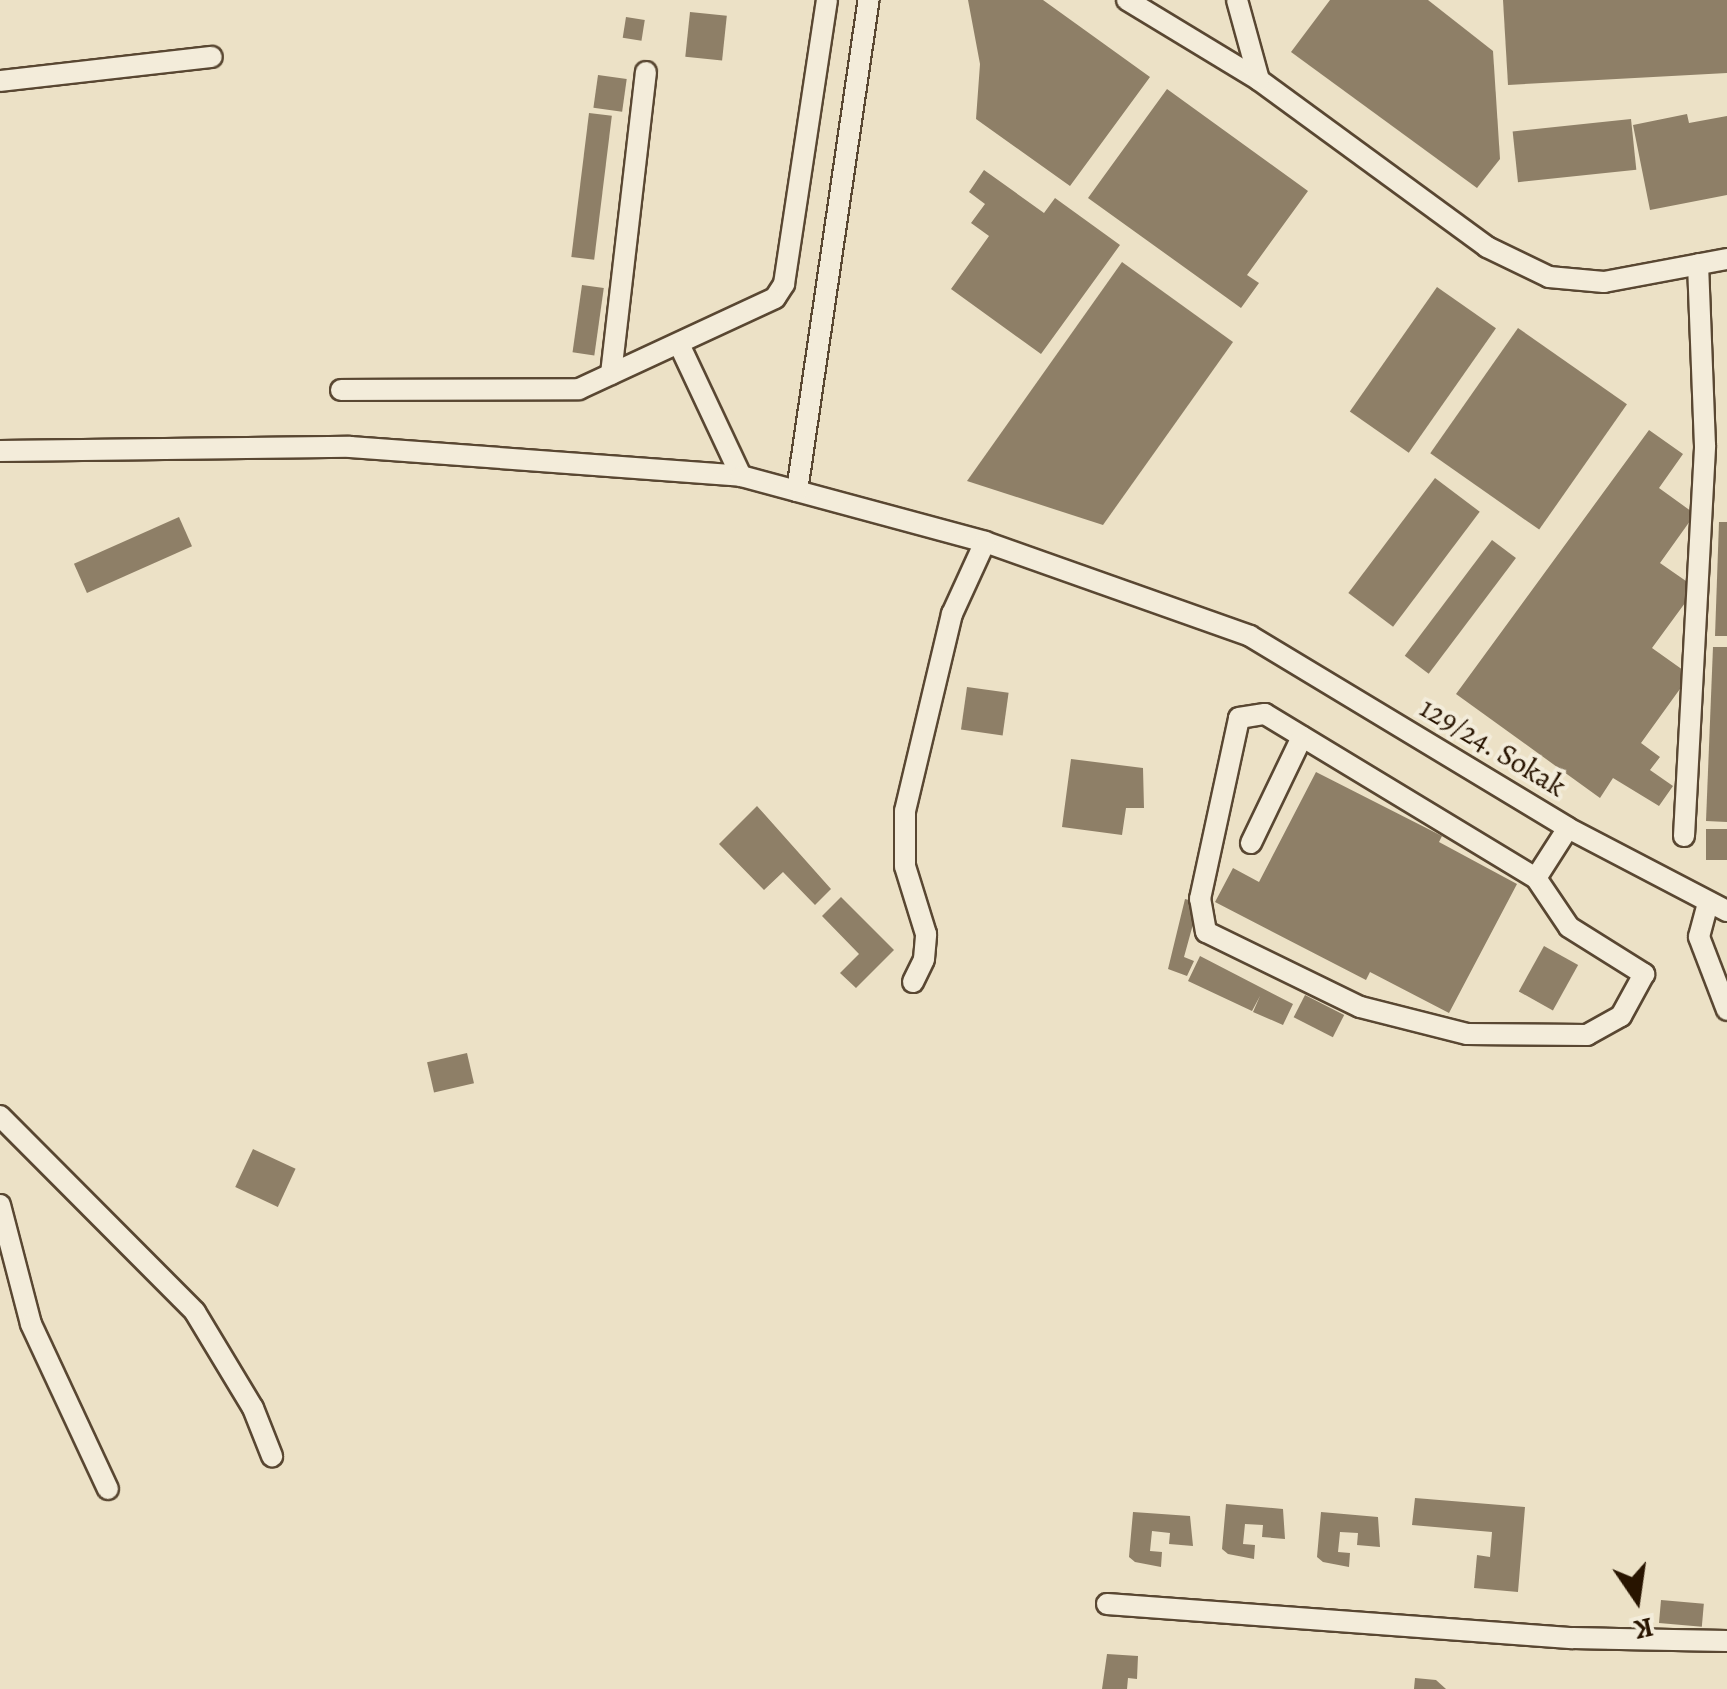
<!DOCTYPE html>
<html>
<head>
<meta charset="utf-8">
<style>
	body { margin:0 }
	#map { position:relative; width:1727px; height:1689px; overflow:hidden; background:#ece1c6; font-family:Alegreya,serif }
	div>[style] { position:absolute }
	[style*='--x'] { left:calc(var(--x)*1px); top:calc(var(--y)*1px); width:calc(var(--w)*1px); rotate:calc(var(--a)*1deg) }
	.building>* { inset:0; background:#8e7f67; transform-origin:0 0 }
	.roads { filter:drop-shadow(2px 0 #594732) drop-shadow(-2px 0 #594732) drop-shadow(0 2px #594732) drop-shadow(0 -2px #594732) }
	.minor>* { height:20px; margin:-10px; padding:0 10px; transform-origin:10px; border-radius:10px; background:#f3ecda }
	span { translate:-50% -50%; white-space:nowrap; text-align:center; line-height:1.15; -webkit-text-stroke:8px #f3ecda; paint-order:stroke }
	.street-label { font-size:30px; color:#281400 }
	.north { position:absolute; left:1587px; top:1549px; width:100px; height:100px; -webkit-text-stroke:8px #f3ecda; paint-order:stroke; rotate:167deg; font-size:28px; font-weight:700; line-height:40px; text-align:center; color:#281400 }
	.north::after { content:''; display:block; margin:auto; width:35px; height:45px; background:#281400; clip-path:polygon(50% 0,100% 100%,50% 72%,0 100%) }
</style>
</head>
<body>
<div id="map">
	<div class="building">
		<i style="clip-path:polygon(968px 0,1043px 0,1150px 77px,1070px 186px,976px 119px,980px 64px)"></i>
		<i style="clip-path:polygon(1330px 0,1428px 0,1493px 51px,1500px 159px,1477px 188px,1291px 52px)"></i>
		<i style="clip-path:polygon(1503px 0,1727px 0,1727px 73px,1508px 85px)"></i>
		<i style="left:690px;top:12px;width:37px;height:45px;rotate:6deg"></i>
		<i style="left:626px;top:17px;width:19px;height:21px;rotate:9deg"></i>
		<i style="left:598px;top:75px;width:29px;height:33px;rotate:8deg"></i>
		<i style="clip-path:polygon(1167px 89px,1308px 191px,1247px 275px,1259px 283px,1241px 308px,1088px 198px)"></i>
		<i style="left:589px;top:113px;width:23px;height:145px;rotate:7deg"></i>
		<i style="clip-path:polygon(1687px 114px,1689px 123px,1727px 116px,1727px 195px,1650px 210px,1633px 125px)"></i>
		<i style="left:1631px;top:119px;width:51px;height:119px;rotate:84deg"></i>
		<i style="clip-path:polygon(984px 170px,1044px 213px,1055px 198px,1120px 245px,1041px 354px,951px 289px,989px 236px,971px 223px,985px 204px,969px 192px)"></i>
		<i style="clip-path:polygon(1122px 262px,1233px 342px,1103px 525px,967px 481px)"></i>
		<i style="left:582px;top:285px;width:22px;height:68px;rotate:8deg"></i>
		<i style="left:1437px;top:287px;width:72px;height:152px;rotate:35deg"></i>
		<i style="left:1518px;top:328px;width:133px;height:153px;rotate:35deg"></i>
		<i style="clip-path:polygon(1649px 430px,1683px 454px,1659px 488px,1695px 514px,1660px 563px,1696px 588px,1652px 648px,1690px 675px,1641px 743px,1660px 757px,1650px 770px,1673px 786px,1659px 806px,1613px 778px,1600px 798px,1456px 694px)"></i>
		<i style="left:1435px;top:478px;width:56px;height:144px;rotate:37deg"></i>
		<i style="left:179px;top:517px;width:32px;height:115px;rotate:66deg"></i>
		<i style="clip-path:polygon(1719px 522px,1727px 522px,1727px 636px,1715px 636px)"></i>
		<i style="left:1492px;top:540px;width:30px;height:145px;rotate:37deg"></i>
		<i style="clip-path:polygon(1713px 647px,1727px 647px,1727px 822px,1706px 821px)"></i>
		<i style="left:967px;top:687px;width:42px;height:43px;rotate:8deg"></i>
		<i style="clip-path:polygon(1071px 759px,1143px 768px,1144px 808px,1126px 808px,1122px 835px,1062px 827px)"></i>
		<i style="clip-path:polygon(1316px 772px,1442px 836px,1439px 842px,1517px 884px,1449px 1013px,1370px 972px,1366px 980px,1215px 902px,1233px 868px,1259px 882px)"></i>
		<i style="clip-path:polygon(757px 806px,831px 889px,815px 905px,783px 872px,764px 890px,719px 844px)"></i>
		<i style="left:1706px;top:829px;width:21px;height:31px"></i>
		<i style="clip-path:polygon(841px 897px,894px 950px,856px 988px,840px 973px,859px 954px,822px 916px)"></i>
		<i style="clip-path:polygon(1185px 899px,1193px 901px,1195px 917px,1184px 957px,1194px 961px,1187px 976px,1168px 969px)"></i>
		<i style="left:1544px;top:946px;width:39px;height:52px;rotate:29deg"></i>
		<i style="clip-path:polygon(1200px 956px,1293px 1004px,1283px 1025px,1253px 1012px,1260px 996px,1252px 1011px,1188px 981px)"></i>
		<i style="left:1305px;top:995px;width:44px;height:25px;rotate:27deg"></i>
		<i style="left:467px;top:1053px;width:31px;height:41px;rotate:77deg"></i>
		<i style="left:253px;top:1149px;width:47px;height:42px;rotate:25deg"></i>
		<i style="clip-path:polygon(1415px 1498px,1525px 1507px,1518px 1592px,1474px 1588px,1477px 1555px,1490px 1557px,1492px 1532px,1412px 1525px)"></i>
		<i style="clip-path:polygon(1226px 1504px,1283px 1509px,1285px 1539px,1262px 1537px,1263px 1525px,1245px 1524px,1243px 1544px,1255px 1545px,1254px 1559px,1228px 1554px,1222px 1549px)"></i>
		<i style="clip-path:polygon(1133px 1512px,1190px 1516px,1193px 1546px,1169px 1544px,1170px 1533px,1152px 1531px,1150px 1551px,1162px 1552px,1161px 1567px,1135px 1562px,1129px 1557px)"></i>
		<i style="clip-path:polygon(1321px 1512px,1378px 1517px,1380px 1547px,1357px 1545px,1358px 1533px,1340px 1532px,1338px 1552px,1350px 1553px,1349px 1567px,1323px 1562px,1317px 1557px)"></i>
		<i style="left:1661px;top:1600px;width:43px;height:23px;rotate:5deg"></i>
		<i style="clip-path:polygon(1107px 1654px,1138px 1656px,1137px 1679px,1128px 1678px,1127px 1689px,1102px 1689px)"></i>
		<i style="clip-path:polygon(1415px 1678px,1436px 1680px,1446px 1689px,1414px 1689px)"></i>
	</div>
	<div class="roads">
		<div class="minor">
			<i style="--x:1127;--y:0;--w:154;--a:31.2"></i>
			<i style="--x:1259;--y:80;--w:283;--a:36.2"></i>
			<i style="--x:1487;--y:247;--w:69;--a:25.8"></i>
			<i style="--x:1549;--y:277;--w:55;--a:5.2"></i>
			<i style="--x:1604;--y:282;--w:125;--a:-10.6"></i>
			<i style="--x:1237;--y:0;--w:83;--a:74.6"></i>
			<i style="--x:0;--y:81;--w:213;--a:-6.5"></i>
			<i style="--x:679;--y:344;--w:146;--a:64.8"></i>
			<i style="--x:611;--y:374;--w:304;--a:-83.4"></i>
			<i style="--x:341;--y:390;--w:238;--a:-0.2"></i>
			<i style="--x:579;--y:389;--w:216;--a:-24.9"></i>
			<i style="--x:775;--y:298;--w:17;--a:-57"></i>
			<i style="--x:784;--y:284;--w:287;--a:-81.4"></i>
			<i style="--x:0;--y:451;--w:350;--a:-0.7"></i>
			<i style="--x:350;--y:447;--w:392;--a:4.2"></i>
			<i style="--x:741;--y:476;--w:253;--a:15.1"></i>
			<i style="--x:985;--y:542;--w:281;--a:19.5"></i>
			<i style="--x:1250;--y:636;--w:371;--a:31.1"></i>
			<i style="--x:1568;--y:828;--w:179;--a:27.6"></i>
			<i style="--x:797;--y:491;--w:496;--a:-81.7"></i>
			<i style="--x:1265;--y:714;--w:317;--a:31.2"></i>
			<i style="--x:1536;--y:878;--w:59;--a:56"></i>
			<i style="--x:1569;--y:927;--w:89;--a:32.1"></i>
			<i style="--x:1644;--y:974;--w:48;--a:118.7"></i>
			<i style="--x:1621;--y:1016;--w:39;--a:151"></i>
			<i style="--x:1587;--y:1035;--w:120;--a:-179.5"></i>
			<i style="--x:1467;--y:1034;--w:110;--a:-165.8"></i>
			<i style="--x:1360;--y:1007;--w:171;--a:-154"></i>
			<i style="--x:1206;--y:932;--w:34;--a:-100"></i>
			<i style="--x:1200;--y:899;--w:185;--a:-77.8"></i>
			<i style="--x:1239;--y:718;--w:26;--a:-9"></i>
			<i style="--x:1684;--y:836;--w:391;--a:-86.9"></i>
			<i style="--x:1705;--y:446;--w:182;--a:-92.2"></i>
			<i style="--x:1251;--y:843;--w:118;--a:-64.3"></i>
			<i style="--x:1536;--y:878;--w:59;--a:-57.4"></i>
			<i style="--x:1708;--y:903;--w:35;--a:105"></i>
			<i style="--x:1699;--y:937;--w:78;--a:69"></i>
			<i style="--x:913;--y:982;--w:25;--a:-64"></i>
			<i style="--x:924;--y:959;--w:25;--a:-85"></i>
			<i style="--x:926;--y:934;--w:71;--a:-107.2"></i>
			<i style="--x:905;--y:866;--w:55;--a:-90"></i>
			<i style="--x:905;--y:811;--w:203;--a:-76.6"></i>
			<i style="--x:952;--y:614;--w:79;--a:-65.4"></i>
			<i style="--x:0;--y:1116;--w:276;--a:45.1"></i>
			<i style="--x:195;--y:1312;--w:112;--a:58.9"></i>
			<i style="--x:253;--y:1408;--w:52;--a:68.4"></i>
			<i style="--x:0;--y:1205;--w:123;--a:75.4"></i>
			<i style="--x:31;--y:1324;--w:182;--a:65"></i>
			<i style="--x:1107;--y:1604;--w:467;--a:4.2"></i>
			<i style="--x:1573;--y:1638;--w:154;--a:1.1"></i>
		</div>
	</div>
	<div class="street-label">
		<span style="left:1493px;top:747px;rotate:31deg">129/24. Sokak</span>
	</div>
	<div class="north">K</div>
</div>
</body>
</html>
